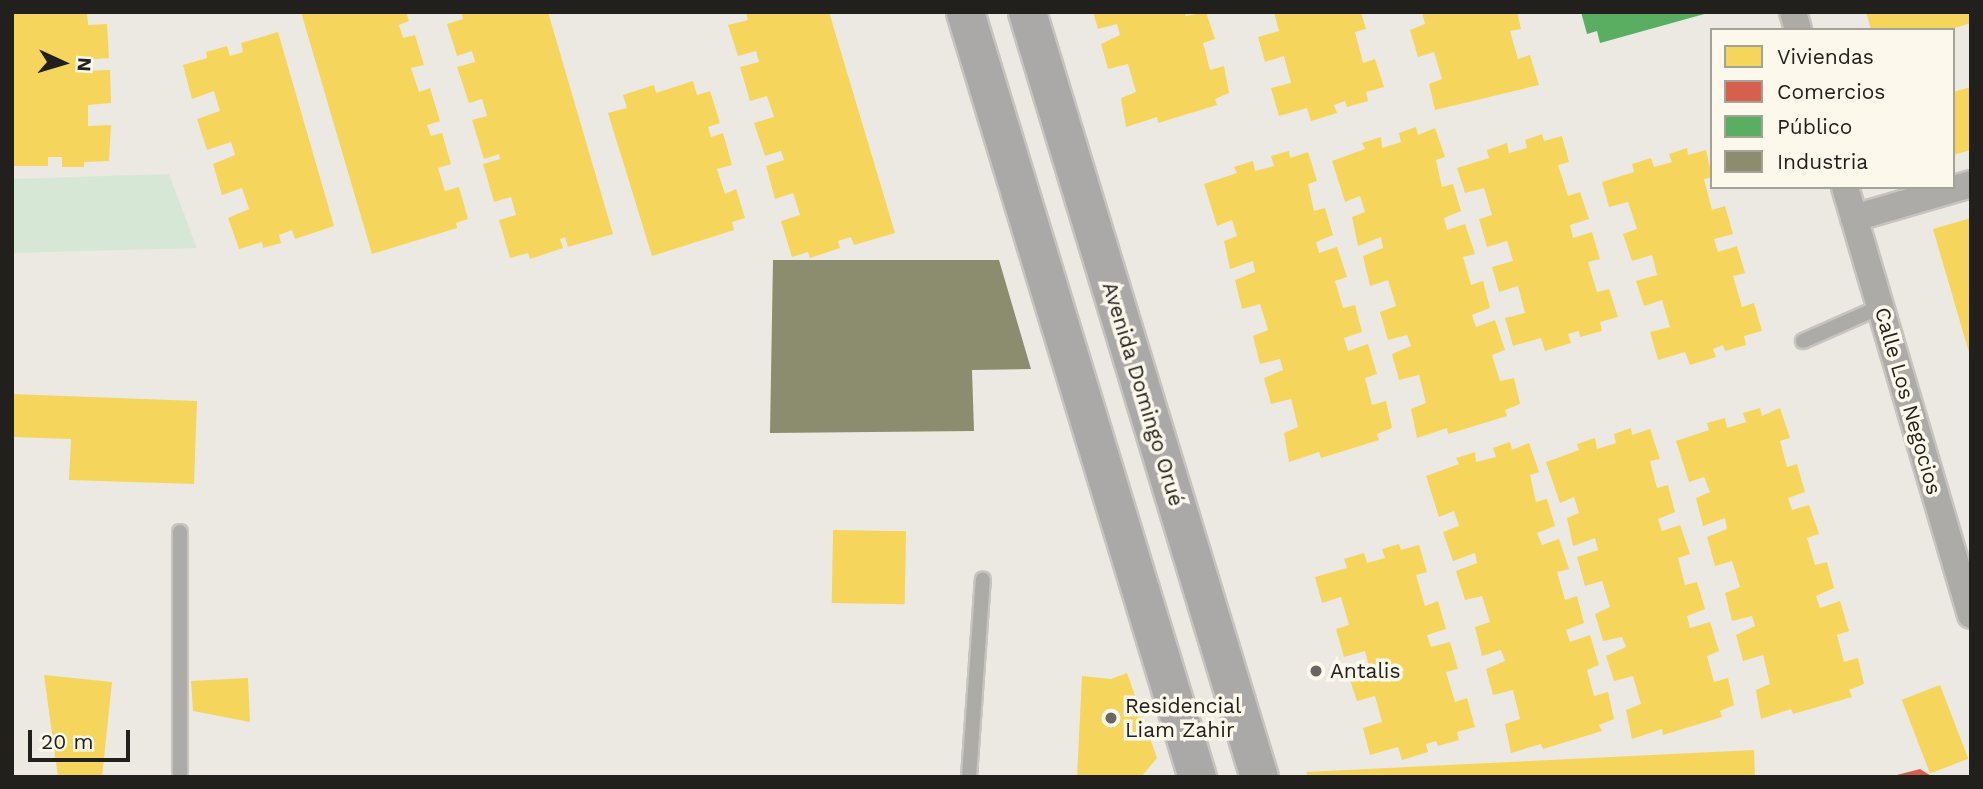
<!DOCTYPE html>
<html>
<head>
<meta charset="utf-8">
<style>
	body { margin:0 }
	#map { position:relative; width:1983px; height:789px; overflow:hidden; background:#ece9e3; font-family:"Work Sans",sans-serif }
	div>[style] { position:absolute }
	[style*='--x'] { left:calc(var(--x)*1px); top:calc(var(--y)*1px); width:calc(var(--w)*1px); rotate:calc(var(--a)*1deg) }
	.green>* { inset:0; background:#d7e7d6 }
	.homes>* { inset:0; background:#f6d55c; transform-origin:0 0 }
	.shops>* { inset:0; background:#d6604d }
	.public>* { inset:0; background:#5aae61 }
	.industry>* { inset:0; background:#8c8c6e }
	.roads { filter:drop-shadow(2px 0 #c7c4c0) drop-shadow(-2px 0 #c7c4c0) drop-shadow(0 2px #c7c4c0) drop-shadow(0 -2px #c7c4c0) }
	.lane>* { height:14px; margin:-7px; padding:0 7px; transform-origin:7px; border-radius:7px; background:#acaba8 }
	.street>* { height:26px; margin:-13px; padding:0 13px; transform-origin:13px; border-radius:13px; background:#acaba8 }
	.secondary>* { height:37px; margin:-18.5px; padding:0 18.5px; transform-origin:18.5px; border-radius:18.5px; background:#aba9a7 }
	.dots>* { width:19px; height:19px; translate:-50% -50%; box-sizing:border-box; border:4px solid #fdf8ec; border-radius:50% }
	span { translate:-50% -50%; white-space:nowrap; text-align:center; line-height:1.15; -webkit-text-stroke:7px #fdf8ec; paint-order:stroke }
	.street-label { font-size:21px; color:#22201c }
	.poi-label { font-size:21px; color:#22201c }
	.left { translate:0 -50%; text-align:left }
	.frame { position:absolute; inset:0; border:14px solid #22201c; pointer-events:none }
	.legend { position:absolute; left:1710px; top:28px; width:245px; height:161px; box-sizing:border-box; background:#fdf8ec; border:2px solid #a5a299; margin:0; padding:9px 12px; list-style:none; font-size:21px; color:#22201c }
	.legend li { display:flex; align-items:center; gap:14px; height:35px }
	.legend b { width:35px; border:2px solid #a5a299 }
	.north { position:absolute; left:28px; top:28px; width:70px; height:70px; -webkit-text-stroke:5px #fdf8ec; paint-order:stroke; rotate:94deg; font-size:19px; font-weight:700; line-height:28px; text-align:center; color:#22201c }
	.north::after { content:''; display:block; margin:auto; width:24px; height:32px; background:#22201c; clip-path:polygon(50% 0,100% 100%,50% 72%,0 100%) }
	.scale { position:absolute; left:28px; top:730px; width:102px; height:32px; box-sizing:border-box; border:4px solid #22201c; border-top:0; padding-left:9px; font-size:21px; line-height:24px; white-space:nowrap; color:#22201c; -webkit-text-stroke:5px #fdf8ec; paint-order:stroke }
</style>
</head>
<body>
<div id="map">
	<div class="green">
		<i style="clip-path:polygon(169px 174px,197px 248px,12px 253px,12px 179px)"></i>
	</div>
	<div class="homes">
		<i style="clip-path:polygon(12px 12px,87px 12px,88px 25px,107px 24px,109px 58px,85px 60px,85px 71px,110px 70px,111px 103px,88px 105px,88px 126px,111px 125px,109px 161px,84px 162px,84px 167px,62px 167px,62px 157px,48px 157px,48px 166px,12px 166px)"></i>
		<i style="clip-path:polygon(301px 12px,406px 12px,409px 21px,399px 25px,403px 38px,415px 35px,424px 65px,411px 68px,419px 92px,430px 88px,440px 121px,427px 125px,431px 136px,442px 133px,451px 164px,438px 168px,445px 191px,459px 187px,468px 219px,456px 223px,457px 228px,372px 254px)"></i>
		<i style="clip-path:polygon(461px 12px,548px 12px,613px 234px,568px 247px,565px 237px,560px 239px,563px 248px,530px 259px,528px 253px,510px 258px,499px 220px,516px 215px,511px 197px,494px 202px,483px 164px,500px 159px,499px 154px,484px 159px,472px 120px,487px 116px,482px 99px,469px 103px,457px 67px,475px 62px,472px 51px,457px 56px,447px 24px,463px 19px)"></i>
		<i style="clip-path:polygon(746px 12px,829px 12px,895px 233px,854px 245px,851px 237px,838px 241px,840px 248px,810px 258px,808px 252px,792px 257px,781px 221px,800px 215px,793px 193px,775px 199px,766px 166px,784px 160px,781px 151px,765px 156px,754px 123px,774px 117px,767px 96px,750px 101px,740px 67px,759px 62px,756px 51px,738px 56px,728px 25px,748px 20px)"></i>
		<i style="clip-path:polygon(1093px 12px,1184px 12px,1186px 16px,1206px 12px,1215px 39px,1203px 43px,1210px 70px,1224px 66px,1229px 93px,1215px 99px,1217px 105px,1158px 123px,1157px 117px,1126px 127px,1121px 98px,1136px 92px,1128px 64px,1108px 69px,1101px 44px,1120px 35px,1117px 24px,1098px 29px)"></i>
		<i style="clip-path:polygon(1274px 12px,1361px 12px,1366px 29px,1355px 32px,1363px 63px,1375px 59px,1384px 87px,1366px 92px,1368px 101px,1347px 107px,1345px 101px,1334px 105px,1337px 113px,1311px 121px,1307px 108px,1279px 116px,1271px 88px,1291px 83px,1284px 56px,1265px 62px,1258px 37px,1279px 31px)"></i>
		<i style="clip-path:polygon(1422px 12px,1517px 12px,1521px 29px,1510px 31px,1518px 59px,1530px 55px,1539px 85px,1435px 110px,1429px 84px,1442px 79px,1434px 52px,1418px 57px,1410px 30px,1425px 24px)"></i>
		<i style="clip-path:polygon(1866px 12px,1971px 12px,1971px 23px,1948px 30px,1871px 30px)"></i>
		<i style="clip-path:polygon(278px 32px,334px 226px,295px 239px,292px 230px,279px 235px,281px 243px,263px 248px,262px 242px,239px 249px,228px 218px,249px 209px,242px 188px,222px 195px,213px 164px,235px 155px,231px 142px,207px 150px,197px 119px,220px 111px,214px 91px,192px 99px,183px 65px,207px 58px,206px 52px,227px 46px,230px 56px,243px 52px,241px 43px)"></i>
		<i style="clip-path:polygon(693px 81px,697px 95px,710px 91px,720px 123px,708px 127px,711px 137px,723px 133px,732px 165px,717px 169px,725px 194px,736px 189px,745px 218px,732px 222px,734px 230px,652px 256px,608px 113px,627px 108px,623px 95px,654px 85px,656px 93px)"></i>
		<i style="clip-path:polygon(1971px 87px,1971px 150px,1953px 155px,1953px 92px)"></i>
		<i style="clip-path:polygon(1416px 127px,1418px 135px,1435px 128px,1445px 157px,1436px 160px,1442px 187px,1453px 184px,1461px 211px,1444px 218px,1447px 230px,1465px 224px,1475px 254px,1463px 257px,1471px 285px,1483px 281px,1490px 308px,1472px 315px,1476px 327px,1495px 320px,1505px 350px,1492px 355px,1500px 381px,1514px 378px,1520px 404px,1505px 410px,1507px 416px,1448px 434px,1447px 428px,1417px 438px,1411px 409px,1426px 403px,1419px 375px,1399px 380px,1392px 354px,1411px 346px,1407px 335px,1388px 340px,1380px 312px,1396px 306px,1388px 280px,1370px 286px,1363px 256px,1383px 248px,1381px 237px,1358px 246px,1352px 217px,1365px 212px,1360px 196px,1345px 202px,1332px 161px,1365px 149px,1362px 143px,1381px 137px,1382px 148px,1401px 142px,1399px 133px)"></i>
		<i style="clip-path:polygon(1542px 134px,1544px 141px,1562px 136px,1569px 162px,1558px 165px,1568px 196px,1580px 192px,1589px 219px,1570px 225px,1573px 238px,1592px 232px,1600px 259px,1588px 262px,1597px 292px,1609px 289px,1618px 317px,1600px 322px,1602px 331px,1580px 337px,1579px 331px,1568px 334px,1571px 343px,1545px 351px,1541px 338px,1513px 346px,1505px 318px,1525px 313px,1518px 286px,1499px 292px,1492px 267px,1513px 261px,1507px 241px,1487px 247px,1479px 219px,1492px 215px,1484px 188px,1465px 193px,1457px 168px,1489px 158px,1487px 150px,1507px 143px,1509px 153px,1527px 148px,1525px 140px)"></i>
		<i style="clip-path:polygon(1687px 148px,1688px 155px,1706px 150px,1712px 177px,1704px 179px,1712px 210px,1725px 206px,1733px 234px,1714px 239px,1718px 252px,1737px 246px,1745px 273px,1733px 276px,1742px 307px,1754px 303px,1762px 331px,1744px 336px,1746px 345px,1725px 351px,1723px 345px,1713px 349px,1716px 357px,1690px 365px,1685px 352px,1658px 360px,1650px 332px,1670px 327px,1662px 300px,1644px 306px,1636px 281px,1657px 275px,1652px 255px,1632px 261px,1623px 234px,1637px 229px,1628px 202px,1609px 207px,1602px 182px,1634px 172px,1632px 164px,1651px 158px,1654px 167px,1672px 162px,1669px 154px)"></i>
		<i style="clip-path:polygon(1289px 151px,1290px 158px,1308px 152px,1317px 181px,1308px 184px,1314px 211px,1325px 208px,1333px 235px,1316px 242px,1319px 253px,1337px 247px,1347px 277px,1335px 281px,1343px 308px,1355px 305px,1362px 332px,1344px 338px,1348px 351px,1368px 344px,1377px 374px,1365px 378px,1372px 405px,1386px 401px,1392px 428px,1377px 434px,1379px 440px,1321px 458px,1319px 452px,1289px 462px,1284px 433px,1298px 427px,1291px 399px,1271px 404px,1264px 378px,1283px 370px,1280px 359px,1260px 364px,1253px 336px,1268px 330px,1260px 304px,1242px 309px,1235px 280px,1255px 272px,1253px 261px,1230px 269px,1224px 241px,1237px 236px,1232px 220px,1217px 226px,1204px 184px,1237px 173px,1234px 167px,1253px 161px,1255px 171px,1274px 166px,1271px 156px)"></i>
		<i style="clip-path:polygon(1971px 218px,1971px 356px,1970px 356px,1933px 229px)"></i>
		<i style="clip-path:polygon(12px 394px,197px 401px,194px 484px,69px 480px,71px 439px,12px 437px)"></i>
		<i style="clip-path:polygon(1760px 408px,1762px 416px,1780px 408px,1790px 438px,1780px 441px,1787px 467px,1797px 464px,1805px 492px,1788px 498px,1792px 510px,1809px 505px,1819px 534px,1807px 538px,1815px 565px,1827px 562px,1834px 588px,1816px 596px,1820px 608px,1840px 601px,1849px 631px,1837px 635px,1844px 662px,1858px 658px,1864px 684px,1849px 690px,1852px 697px,1793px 714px,1791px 709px,1761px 719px,1756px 690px,1770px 684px,1763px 655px,1743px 661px,1736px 635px,1755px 626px,1752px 616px,1732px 621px,1725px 593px,1740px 587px,1732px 561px,1715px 566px,1707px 537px,1727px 529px,1725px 518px,1703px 526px,1696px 498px,1710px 492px,1704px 477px,1689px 482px,1676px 441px,1709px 430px,1707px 423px,1725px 418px,1727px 428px,1746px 422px,1743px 413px)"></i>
		<i style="clip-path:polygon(1631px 428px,1632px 435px,1650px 429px,1660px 459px,1650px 461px,1657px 488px,1668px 485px,1675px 512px,1658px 519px,1662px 531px,1680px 525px,1690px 554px,1678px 558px,1685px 585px,1697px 582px,1705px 609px,1687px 616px,1690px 628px,1710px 622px,1719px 651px,1707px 656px,1714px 682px,1728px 678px,1734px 705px,1720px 711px,1722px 717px,1663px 735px,1662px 729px,1632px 739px,1626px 710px,1641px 704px,1633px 676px,1614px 681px,1606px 656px,1626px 647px,1622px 637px,1603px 641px,1595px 614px,1610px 607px,1602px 581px,1585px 586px,1577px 557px,1598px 550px,1595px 538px,1573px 546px,1567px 518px,1579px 513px,1574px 497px,1560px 503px,1546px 462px,1579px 450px,1577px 444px,1595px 438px,1597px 449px,1616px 443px,1614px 434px)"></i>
		<i style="clip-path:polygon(1510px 442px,1512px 450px,1529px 443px,1539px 472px,1530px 475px,1536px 502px,1547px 499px,1555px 526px,1537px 533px,1542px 545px,1559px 539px,1569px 569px,1557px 572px,1565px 600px,1577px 596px,1584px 623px,1566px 630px,1570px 642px,1590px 635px,1599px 665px,1587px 670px,1594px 696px,1608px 692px,1614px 719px,1599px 725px,1602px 731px,1543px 749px,1541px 744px,1511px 753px,1505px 724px,1520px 719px,1513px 690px,1493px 695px,1486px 669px,1505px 661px,1501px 650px,1482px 656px,1475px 627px,1490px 622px,1482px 596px,1465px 600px,1456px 571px,1477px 563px,1475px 553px,1453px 561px,1443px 532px,1459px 526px,1454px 511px,1439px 517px,1426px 476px,1459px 464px,1456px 458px,1475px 452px,1476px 462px,1496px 457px,1493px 448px)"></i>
		<i style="left:833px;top:530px;width:73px;height:73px;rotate:1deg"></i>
		<i style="clip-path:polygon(1399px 544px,1401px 550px,1419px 545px,1427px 572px,1416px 575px,1425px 606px,1438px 601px,1446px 629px,1427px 635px,1431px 647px,1450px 642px,1458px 669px,1446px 672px,1455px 702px,1467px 698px,1475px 727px,1457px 732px,1459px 740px,1438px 746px,1436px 741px,1426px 744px,1428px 752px,1402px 760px,1398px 747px,1370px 755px,1363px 728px,1382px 722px,1375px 696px,1357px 701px,1349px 677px,1370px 670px,1365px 651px,1344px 657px,1336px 629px,1349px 625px,1341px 597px,1322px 603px,1315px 577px,1347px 568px,1344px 559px,1364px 553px,1367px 563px,1385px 558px,1382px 549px)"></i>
		<i style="clip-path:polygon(1127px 673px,1157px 758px,1141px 777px,1077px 777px,1082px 676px,1111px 679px)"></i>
		<i style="clip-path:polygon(44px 675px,112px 682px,102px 777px,58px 777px)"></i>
		<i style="clip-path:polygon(248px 678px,250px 722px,193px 711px,191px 681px)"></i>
		<i style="left:1940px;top:685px;width:79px;height:41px;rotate:69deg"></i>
		<i style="clip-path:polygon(1754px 750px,1755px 777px,1308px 777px,1306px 772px)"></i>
	</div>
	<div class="shops">
		<i style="clip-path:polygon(1920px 769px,1933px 777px,1894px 777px,1893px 776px)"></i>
	</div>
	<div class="public">
		<i style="clip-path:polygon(1581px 12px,1708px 12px,1708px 13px,1600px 43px,1597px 31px,1587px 34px)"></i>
	</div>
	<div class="industry">
		<i style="clip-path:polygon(773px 260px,999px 260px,1031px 369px,972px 370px,974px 431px,770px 433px)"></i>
	</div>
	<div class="roads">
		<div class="lane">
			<i style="--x:1803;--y:341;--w:84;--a:-23.8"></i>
			<i style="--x:180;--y:532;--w:245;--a:90"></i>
			<i style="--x:969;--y:777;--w:198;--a:-86"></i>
		</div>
		<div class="street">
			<i style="--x:1793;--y:12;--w:19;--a:74"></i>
			<i style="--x:1845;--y:187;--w:446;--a:73.6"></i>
			<i style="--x:1854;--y:218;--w:122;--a:-16.2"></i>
		</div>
		<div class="secondary">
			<i style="--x:965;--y:12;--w:799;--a:73.13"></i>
			<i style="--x:1027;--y:12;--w:799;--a:73.13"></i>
		</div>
	</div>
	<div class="dots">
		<i style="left:1316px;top:671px;background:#696662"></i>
		<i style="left:1111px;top:718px;background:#696662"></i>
	</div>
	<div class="street-label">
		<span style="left:1143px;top:394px;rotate:73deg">Avenida Domingo Orué</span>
		<span style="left:1908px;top:401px;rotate:74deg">Calle Los Negocios</span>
	</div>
	<div class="poi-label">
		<span class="left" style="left:1330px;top:671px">Antalis</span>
		<span class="left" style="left:1125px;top:718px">Residencial<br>Liam Zahir</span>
	</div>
	<div class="frame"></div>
	<ul class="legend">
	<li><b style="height:19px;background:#f6d55c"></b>Viviendas</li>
	<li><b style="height:19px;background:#d6604d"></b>Comercios</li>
	<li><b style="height:19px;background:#5aae61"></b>Público</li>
	<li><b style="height:19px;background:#8c8c6e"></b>Industria</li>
	</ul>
	<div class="north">N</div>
	<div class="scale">20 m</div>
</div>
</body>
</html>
